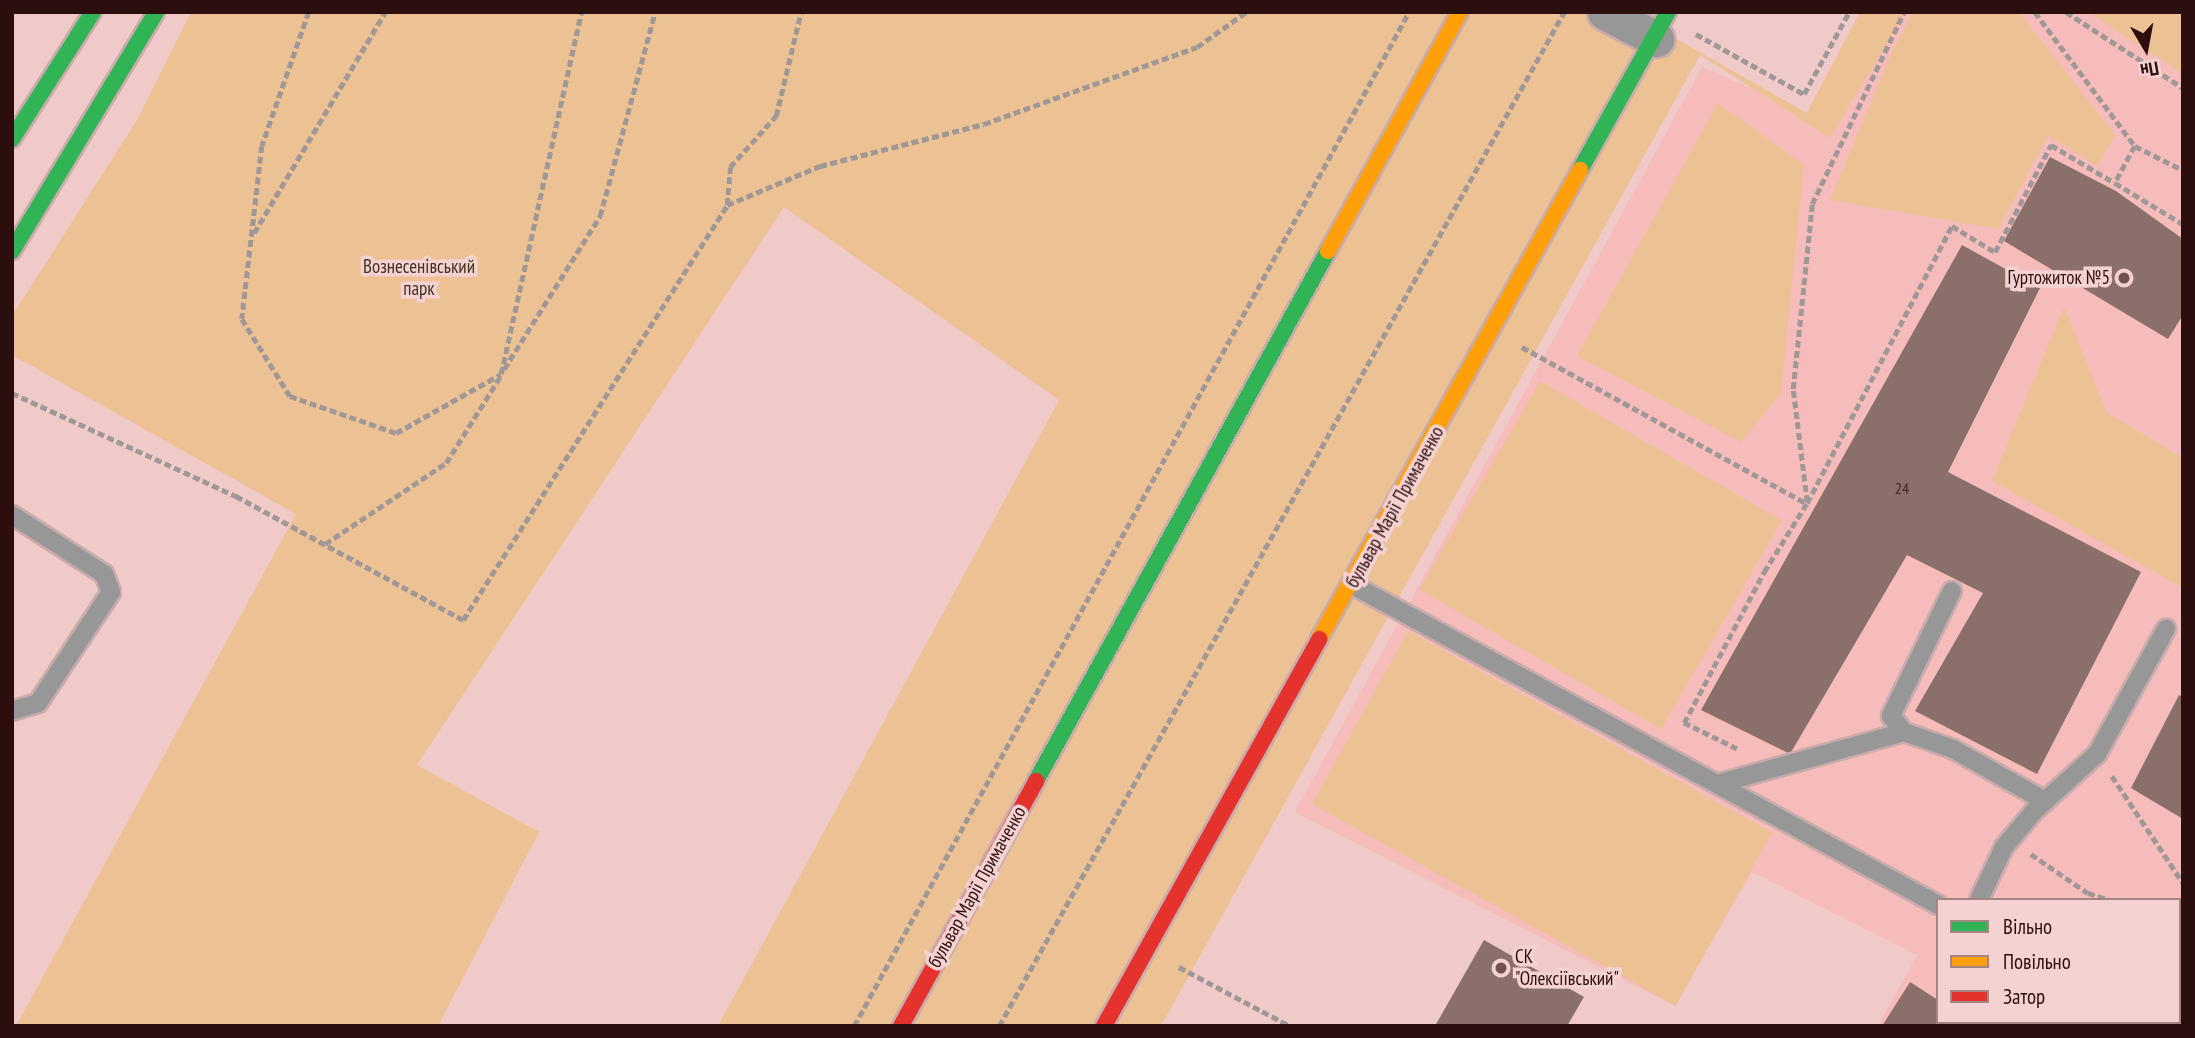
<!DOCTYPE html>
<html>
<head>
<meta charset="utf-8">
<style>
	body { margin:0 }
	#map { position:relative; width:2195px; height:1038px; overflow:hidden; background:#f0cac9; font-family:"PT Sans Narrow",sans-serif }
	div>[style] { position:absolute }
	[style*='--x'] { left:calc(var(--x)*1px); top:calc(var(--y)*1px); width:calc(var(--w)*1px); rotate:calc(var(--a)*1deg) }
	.built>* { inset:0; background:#f6bcbb }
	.green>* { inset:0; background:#ecc194; transform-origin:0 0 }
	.building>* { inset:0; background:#8b6f6a }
	.path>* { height:4.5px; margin-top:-2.25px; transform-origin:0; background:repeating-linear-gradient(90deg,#a09797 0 7px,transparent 0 10.5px) }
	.roads { filter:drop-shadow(2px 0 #c9abab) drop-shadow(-2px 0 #c9abab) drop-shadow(0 2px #c9abab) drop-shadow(0 -2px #c9abab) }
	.lane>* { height:18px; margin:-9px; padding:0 9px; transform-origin:9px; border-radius:9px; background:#979797 }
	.street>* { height:35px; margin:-17.5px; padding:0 17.5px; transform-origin:17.5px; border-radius:17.5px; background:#979797 }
	.fast>* { height:16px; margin:-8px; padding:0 8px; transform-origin:8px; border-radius:8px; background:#30b455 }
	.slow>* { height:16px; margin:-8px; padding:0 8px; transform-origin:8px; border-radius:8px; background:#ff9f0a }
	.jam>* { height:16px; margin:-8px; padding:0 8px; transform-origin:8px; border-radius:8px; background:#e5322d }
	.dots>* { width:19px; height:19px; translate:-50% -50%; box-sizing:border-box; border:4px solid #f5d2d2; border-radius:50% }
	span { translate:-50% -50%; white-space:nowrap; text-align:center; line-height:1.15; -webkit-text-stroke:7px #f5d2d2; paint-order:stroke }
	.number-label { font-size:16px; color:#442626 }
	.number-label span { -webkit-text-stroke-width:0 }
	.park-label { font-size:19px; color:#3f331e }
	.poi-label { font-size:19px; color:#2c0e0f }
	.right { translate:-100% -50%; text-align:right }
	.left { translate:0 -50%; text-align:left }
	.street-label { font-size:19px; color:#2c0e0f }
	.frame { position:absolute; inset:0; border:14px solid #2c0e0f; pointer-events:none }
	.legend { position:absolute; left:1936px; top:898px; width:245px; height:126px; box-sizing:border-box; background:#f5d2d2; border:2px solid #a58484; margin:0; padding:9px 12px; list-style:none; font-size:21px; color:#2c0e0f }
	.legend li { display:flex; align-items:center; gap:14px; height:35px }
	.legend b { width:35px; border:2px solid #a58484 }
	.north { position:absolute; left:2111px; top:14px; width:70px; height:70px; -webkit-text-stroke:5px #f5d2d2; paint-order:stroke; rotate:170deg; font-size:19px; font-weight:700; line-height:28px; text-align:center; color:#2c0e0f }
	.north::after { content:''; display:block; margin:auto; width:24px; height:32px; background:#2c0e0f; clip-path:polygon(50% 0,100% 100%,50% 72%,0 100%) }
</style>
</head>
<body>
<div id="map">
	<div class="built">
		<i style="clip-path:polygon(evenodd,1860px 12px,2183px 12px,2183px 1026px,1878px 1026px,1917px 955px,1752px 872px,1675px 1006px,1295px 812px,1702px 67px,1807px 113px,1860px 12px,1938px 900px,2179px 900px,2179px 1022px,1938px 1022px,1938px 900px)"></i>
	</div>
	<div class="green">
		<i style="clip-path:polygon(191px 12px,1629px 12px,1807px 113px,1860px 12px,1906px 12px,1830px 138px,1700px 55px,1161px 1026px,718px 1026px,1059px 400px,784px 207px,417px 765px,539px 832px,438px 1026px,16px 1026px,296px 514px,12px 355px,12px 316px,137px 120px)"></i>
		<i style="clip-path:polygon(1913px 12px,2019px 12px,2115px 135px,2097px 166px,2048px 136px,1998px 229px,1830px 200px,1892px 52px)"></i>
		<i style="clip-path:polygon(2088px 12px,2183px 12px,2183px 74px)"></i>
		<i style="clip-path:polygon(1718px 103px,1804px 165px,1781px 393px,1741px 442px,1577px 356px)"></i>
		<i style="clip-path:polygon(2064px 307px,2106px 412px,2183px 458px,2183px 588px,1992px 481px)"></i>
		<i style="left:1540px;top:381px;width:279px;height:241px;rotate:30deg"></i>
		<i style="left:1408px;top:631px;width:416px;height:198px;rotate:29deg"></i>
		<i style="clip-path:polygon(2179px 959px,2183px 1026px,2090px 1022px,2179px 1022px)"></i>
	</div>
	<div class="building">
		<i style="clip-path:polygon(2050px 157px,2116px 191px,2183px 239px,2183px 315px,2168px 339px,2004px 241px)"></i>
		<i style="clip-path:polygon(1962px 245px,2040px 288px,1948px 472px,2141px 572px,2037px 774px,1915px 711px,1983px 593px,1907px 555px,1790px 754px,1701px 710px)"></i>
		<i style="clip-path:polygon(2179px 695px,2183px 697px,2183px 819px,2131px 788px)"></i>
		<i style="clip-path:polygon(1484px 940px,1584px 997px,1567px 1026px,1435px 1026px)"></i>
		<i style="clip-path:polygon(1910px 982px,1938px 1000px,1938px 1022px,1978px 1026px,1882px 1026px)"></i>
	</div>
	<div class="path">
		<i style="--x:309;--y:12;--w:142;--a:109.3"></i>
		<i style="--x:262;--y:146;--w:174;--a:96.6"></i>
		<i style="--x:242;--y:319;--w:91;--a:58.1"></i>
		<i style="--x:290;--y:396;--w:112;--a:19.2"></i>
		<i style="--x:396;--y:433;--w:120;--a:-29.3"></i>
		<i style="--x:501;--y:374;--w:371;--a:-77.5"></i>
		<i style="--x:2035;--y:12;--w:167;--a:53.3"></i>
		<i style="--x:2135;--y:146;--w:54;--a:26.6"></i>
		<i style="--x:2066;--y:12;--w:140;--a:33"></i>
		<i style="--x:1696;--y:34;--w:124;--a:29.1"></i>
		<i style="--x:1804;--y:94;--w:94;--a:-61.2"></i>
		<i style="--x:2135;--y:146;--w:42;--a:118.4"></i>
		<i style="--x:2115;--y:183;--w:79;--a:31.1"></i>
		<i style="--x:727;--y:205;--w:38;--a:-85"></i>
		<i style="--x:730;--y:167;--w:69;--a:-48"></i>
		<i style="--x:776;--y:116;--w:107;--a:-76.5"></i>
		<i style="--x:254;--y:233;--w:257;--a:-59.3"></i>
		<i style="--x:1522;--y:347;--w:324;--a:28.8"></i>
		<i style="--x:504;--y:369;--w:181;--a:-57.9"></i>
		<i style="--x:600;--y:216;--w:211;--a:-74.9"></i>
		<i style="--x:12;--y:393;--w:247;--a:24.7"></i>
		<i style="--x:236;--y:496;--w:259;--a:28.6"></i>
		<i style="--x:463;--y:620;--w:492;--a:-57.5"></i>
		<i style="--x:727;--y:205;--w:101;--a:-22.8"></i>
		<i style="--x:820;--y:166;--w:169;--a:-14.4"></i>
		<i style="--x:984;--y:124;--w:226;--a:-19.9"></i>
		<i style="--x:1197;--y:47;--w:60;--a:-35.5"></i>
		<i style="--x:1807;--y:502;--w:114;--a:-97.1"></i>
		<i style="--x:1793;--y:389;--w:186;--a:-84.1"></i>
		<i style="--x:1812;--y:204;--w:213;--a:-64.4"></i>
		<i style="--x:325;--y:544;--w:146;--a:-33.8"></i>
		<i style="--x:446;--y:463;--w:102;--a:-57.9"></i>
		<i style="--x:1737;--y:749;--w:59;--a:-153.9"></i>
		<i style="--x:1684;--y:723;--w:171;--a:-62.1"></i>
		<i style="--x:1764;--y:572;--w:81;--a:-58.1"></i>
		<i style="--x:1807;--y:503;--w:313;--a:-62.4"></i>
		<i style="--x:1952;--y:226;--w:50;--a:31.2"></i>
		<i style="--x:1995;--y:252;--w:121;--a:-62.4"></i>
		<i style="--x:2051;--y:145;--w:74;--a:30.7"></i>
		<i style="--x:2112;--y:776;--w:128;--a:56.4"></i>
		<i style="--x:2031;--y:854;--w:69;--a:34.4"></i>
		<i style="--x:2088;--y:893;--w:22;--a:18"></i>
		<i style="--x:2179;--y:920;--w:4;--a:14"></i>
		<i style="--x:1179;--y:967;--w:126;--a:28"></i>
		<i style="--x:2051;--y:1022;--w:6;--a:45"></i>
		<i style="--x:854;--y:1026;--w:1156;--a:-61.31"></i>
		<i style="--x:999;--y:1026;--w:1161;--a:-60.87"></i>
	</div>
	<div class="roads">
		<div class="lane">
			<i style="--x:12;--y:515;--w:109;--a:32.7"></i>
			<i style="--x:104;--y:574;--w:19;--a:69"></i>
			<i style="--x:111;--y:592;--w:133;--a:123.3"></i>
			<i style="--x:38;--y:703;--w:27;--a:163"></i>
			<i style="--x:1351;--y:584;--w:669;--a:28.67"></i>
			<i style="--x:1904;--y:732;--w:21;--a:-129"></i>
			<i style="--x:1891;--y:716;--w:139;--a:-64"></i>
			<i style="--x:1717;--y:784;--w:194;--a:-15.5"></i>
			<i style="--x:1904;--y:732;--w:52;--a:19.1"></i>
			<i style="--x:1953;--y:749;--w:106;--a:29.5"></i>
			<i style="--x:1979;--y:900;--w:59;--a:-64.7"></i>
			<i style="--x:2004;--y:847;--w:48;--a:-50"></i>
			<i style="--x:2035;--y:810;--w:84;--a:-42.1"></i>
			<i style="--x:2097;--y:754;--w:143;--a:-61.1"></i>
		</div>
		<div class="street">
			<i style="--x:1605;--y:12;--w:58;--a:27.9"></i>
		</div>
		<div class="fast">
			<i style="--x:12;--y:139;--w:151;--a:-57.5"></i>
			<i style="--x:1580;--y:170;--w:181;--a:-60.9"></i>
			<i style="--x:12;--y:251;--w:279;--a:-58.9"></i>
			<i style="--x:1036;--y:781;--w:605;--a:-61.15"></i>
		</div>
		<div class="slow">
			<i style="--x:1328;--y:251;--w:273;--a:-61.1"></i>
			<i style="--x:1319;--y:639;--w:537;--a:-60.9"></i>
		</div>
		<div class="jam">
			<i style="--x:901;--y:1026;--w:280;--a:-61.1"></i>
			<i style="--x:1104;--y:1026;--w:443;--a:-60.9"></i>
		</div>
	</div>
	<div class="dots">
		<i style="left:2124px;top:278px;background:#715050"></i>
		<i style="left:1501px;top:968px;background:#715050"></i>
	</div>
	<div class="number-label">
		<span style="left:1902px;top:488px">24</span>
	</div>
	<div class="park-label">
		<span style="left:419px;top:278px">Вознесенівський<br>парк</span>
	</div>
	<div class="poi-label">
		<span class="right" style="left:2110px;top:278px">Гуртожиток №5</span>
		<span class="left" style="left:1515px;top:968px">СК<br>"Олексіївський"</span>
	</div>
	<div class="street-label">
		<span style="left:1395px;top:507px;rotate:-61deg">бульвар Марії Примаченко</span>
		<span style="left:977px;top:887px;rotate:-61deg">бульвар Марії Примаченко</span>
	</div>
	<div class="frame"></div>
	<ul class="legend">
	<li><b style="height:9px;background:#30b455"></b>Вільно</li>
	<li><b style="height:9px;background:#ff9f0a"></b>Повільно</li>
	<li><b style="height:9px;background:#e5322d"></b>Затор</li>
	</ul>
	<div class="north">Пн</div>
</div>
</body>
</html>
